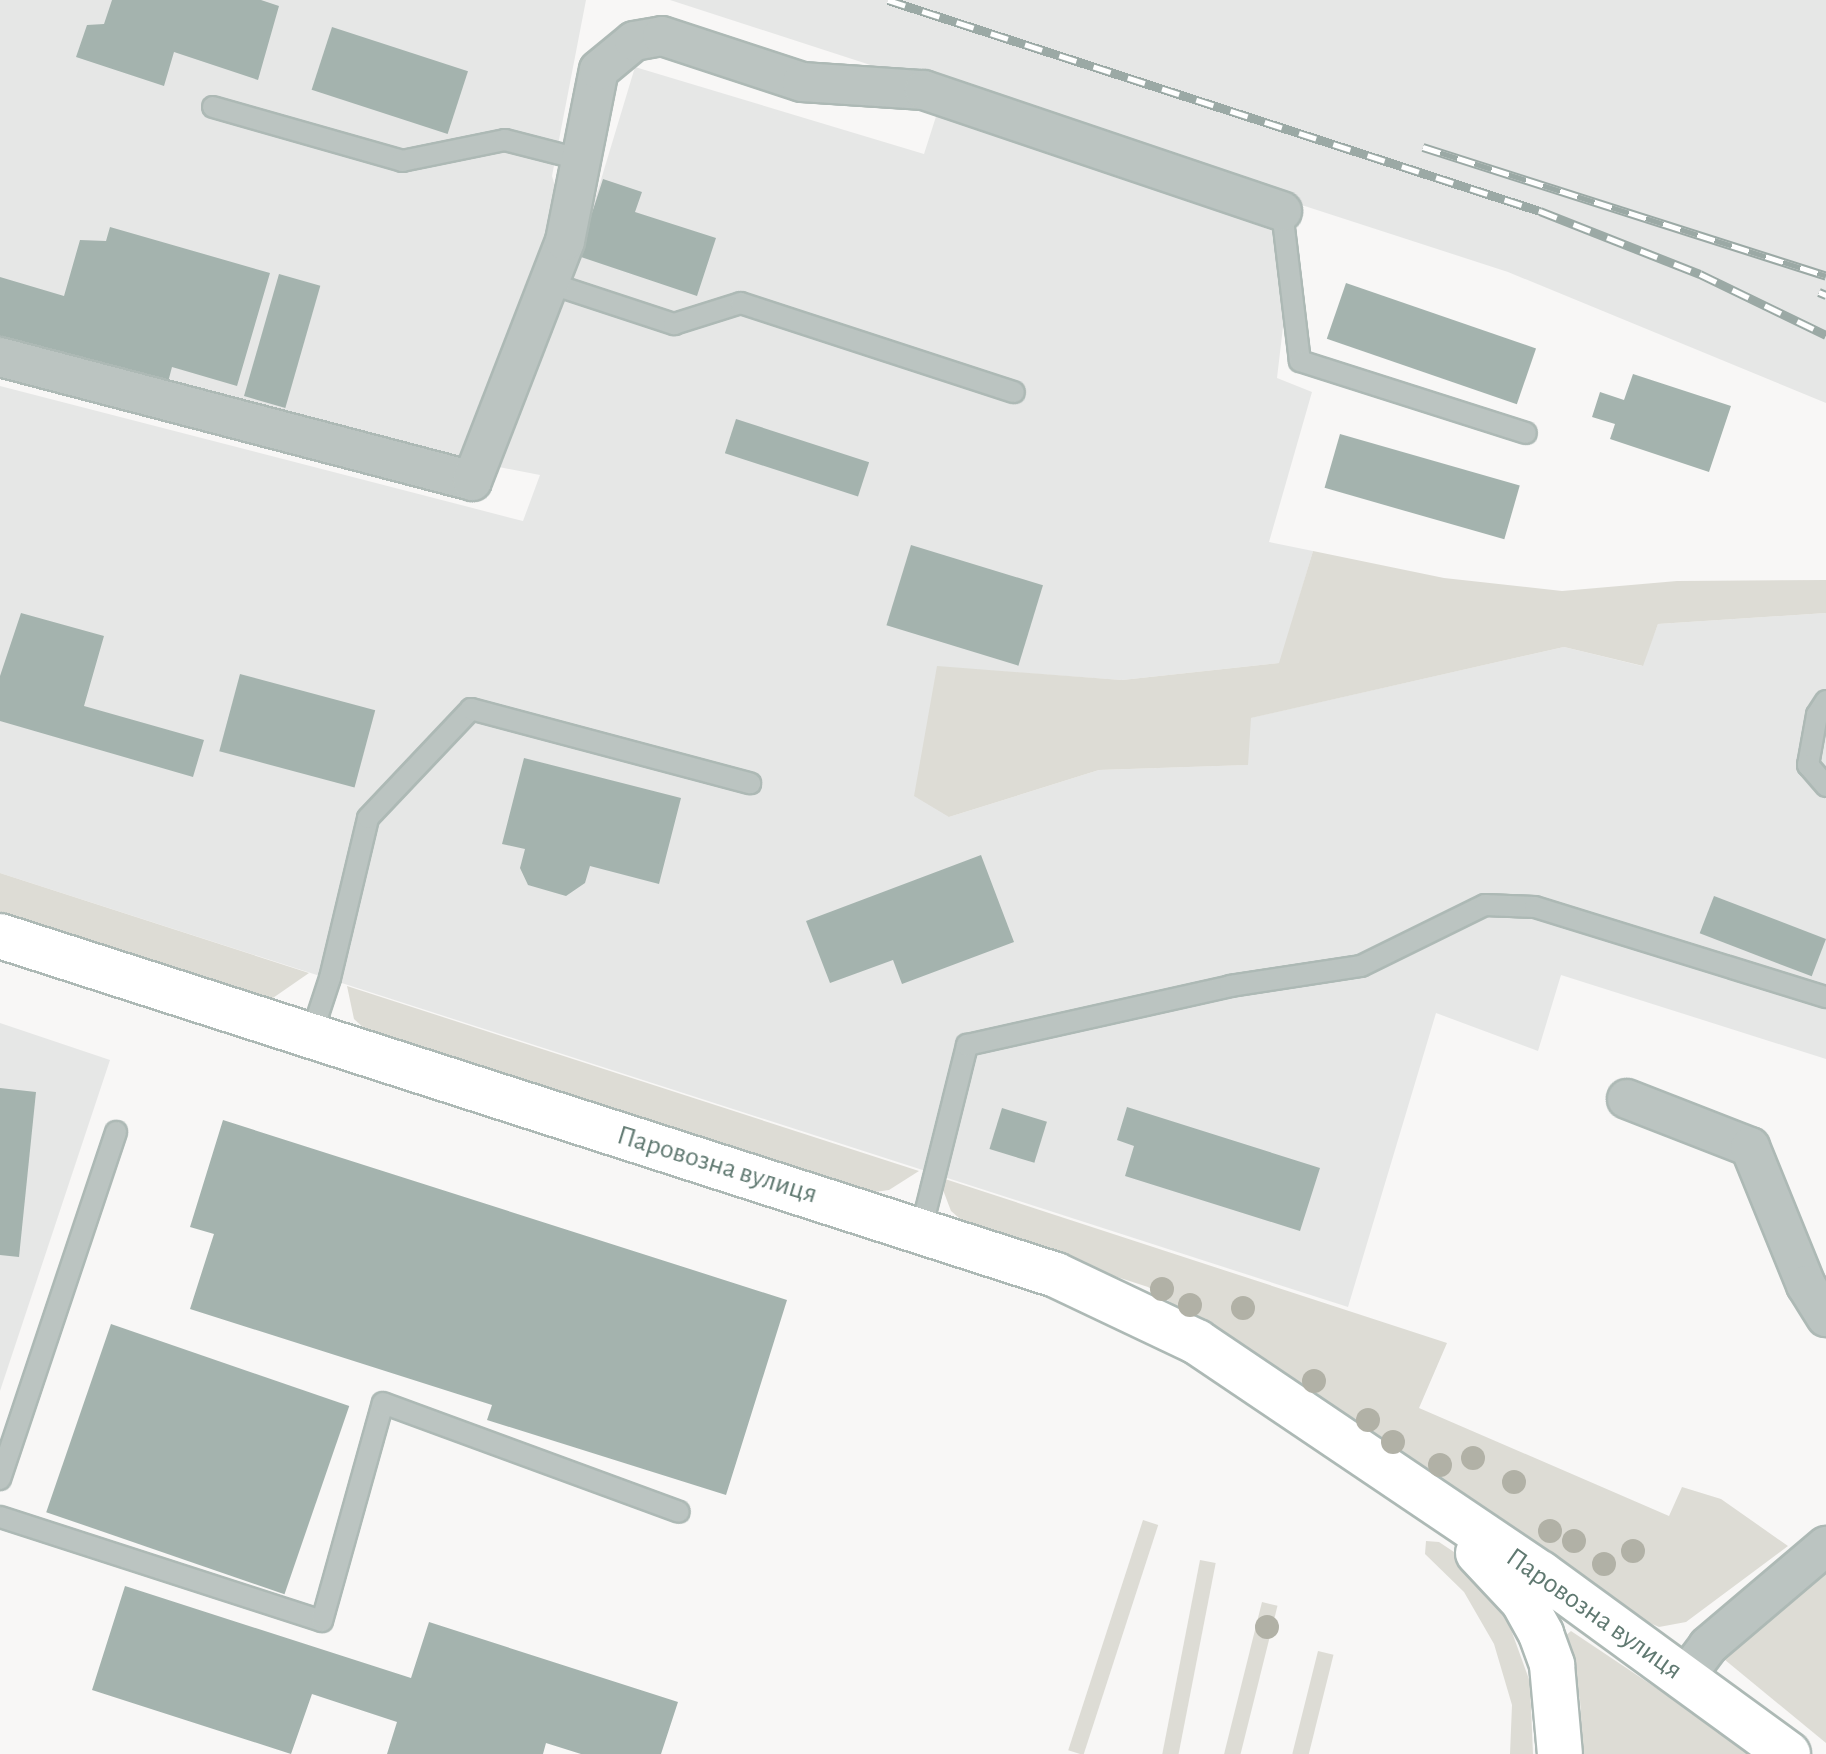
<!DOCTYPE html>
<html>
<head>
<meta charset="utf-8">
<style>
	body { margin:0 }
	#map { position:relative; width:1826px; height:1754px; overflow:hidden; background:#f8f7f6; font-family:"Alegreya Sans",sans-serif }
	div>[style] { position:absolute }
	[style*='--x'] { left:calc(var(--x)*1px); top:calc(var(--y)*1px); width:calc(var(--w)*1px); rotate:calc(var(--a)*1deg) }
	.built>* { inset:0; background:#e6e7e6 }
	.green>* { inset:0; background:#dddcd5; transform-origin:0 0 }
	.building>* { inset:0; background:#a4b3ae; transform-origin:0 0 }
	.roads { filter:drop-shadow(2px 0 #adb9b5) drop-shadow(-2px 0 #adb9b5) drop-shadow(0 2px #adb9b5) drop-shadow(0 -2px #adb9b5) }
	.lane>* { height:20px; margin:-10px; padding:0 10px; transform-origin:10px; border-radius:10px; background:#bbc4c1 }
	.street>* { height:38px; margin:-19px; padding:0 19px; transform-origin:19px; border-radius:19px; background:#bbc4c1 }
	.secondary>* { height:44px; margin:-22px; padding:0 22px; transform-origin:22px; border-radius:22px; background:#fff }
	.rail>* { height:9px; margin-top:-4.5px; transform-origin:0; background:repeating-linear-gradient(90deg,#fff 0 18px,#9ba9a5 0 36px); box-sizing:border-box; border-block:2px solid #9ba9a5 }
	.trees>* { width:24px; height:24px; margin:-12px; border-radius:50%; background:#b1b1a6 }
	span { translate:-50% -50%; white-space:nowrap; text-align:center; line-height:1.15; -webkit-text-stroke:8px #fff; paint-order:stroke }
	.street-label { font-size:28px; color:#607971 }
</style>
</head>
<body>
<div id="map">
	<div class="built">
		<i style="clip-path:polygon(0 0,586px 0,552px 176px,559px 199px,521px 315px,463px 460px,0 338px)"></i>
		<i style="clip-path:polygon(670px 0,1826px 0,1826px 403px,1508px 272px)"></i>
		<i style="clip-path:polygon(635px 67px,924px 154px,940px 104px,1275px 232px,1285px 310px,1277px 378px,1312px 392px,1269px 542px,1313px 551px,1280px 663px,1122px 680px,937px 667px,949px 817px,1099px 770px,1247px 765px,1250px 718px,1564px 647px,1642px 666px,1658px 624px,1826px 613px,1826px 1059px,1561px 975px,1538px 1051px,1436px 1013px,1348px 1307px,0 873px,0 386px,523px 521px,540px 475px,499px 467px,578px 256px)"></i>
		<i style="clip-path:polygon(0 1023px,110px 1060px,0 1391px)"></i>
	</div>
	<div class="green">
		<i style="clip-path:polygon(1313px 551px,1444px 578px,1562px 591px,1677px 581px,1826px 580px,1826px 613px,1658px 624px,1643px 666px,1564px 647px,1251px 718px,1248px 765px,1099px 770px,949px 817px,914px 796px,937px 666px,1122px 680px,1279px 663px)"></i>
		<i style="clip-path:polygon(0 873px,309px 973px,270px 1000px,0 915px)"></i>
		<i style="clip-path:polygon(347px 986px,919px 1171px,889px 1190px,868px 1193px,378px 1041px,354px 1019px)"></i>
		<i style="clip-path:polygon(945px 1179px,1447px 1343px,1419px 1408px,1669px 1516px,1682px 1487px,1721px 1499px,1788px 1546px,1686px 1622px,1659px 1627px,1636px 1617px,1148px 1287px,973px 1230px,951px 1211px,943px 1190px)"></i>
		<i style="left:1143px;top:1520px;width:16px;height:242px;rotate:18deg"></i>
		<i style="clip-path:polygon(1426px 1541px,1439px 1542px,1454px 1552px,1505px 1613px,1530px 1682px,1533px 1754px,1510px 1754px,1512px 1705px,1494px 1644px,1464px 1592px,1425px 1554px)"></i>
		<i style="clip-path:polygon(1826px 1556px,1826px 1743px,1719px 1655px)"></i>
		<i style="left:1200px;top:1560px;width:16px;height:201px;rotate:11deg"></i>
		<i style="left:1262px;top:1602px;width:16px;height:157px;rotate:14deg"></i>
		<i style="clip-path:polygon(1571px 1631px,1755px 1754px,1583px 1754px,1580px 1700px,1564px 1637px)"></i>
		<i style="left:1318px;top:1651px;width:16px;height:106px;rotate:14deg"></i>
	</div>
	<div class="building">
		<i style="clip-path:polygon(112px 0,261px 0,279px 6px,258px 80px,174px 52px,164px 86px,76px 57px,87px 25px,104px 24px)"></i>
		<i style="left:332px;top:27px;width:143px;height:66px;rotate:18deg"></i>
		<i style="clip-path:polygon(603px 179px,642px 192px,635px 212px,716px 238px,697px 296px,578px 256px)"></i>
		<i style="clip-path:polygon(110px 227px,270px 273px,237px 386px,172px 367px,167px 386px,0 337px,0 277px,64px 296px,80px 240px,106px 241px)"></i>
		<i style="left:279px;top:274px;width:43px;height:127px;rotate:16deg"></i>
		<i style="left:1346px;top:283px;width:201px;height:59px;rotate:19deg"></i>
		<i style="clip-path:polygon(1633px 374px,1731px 406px,1709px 472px,1610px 439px,1615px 424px,1592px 417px,1600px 392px,1624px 400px)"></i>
		<i style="left:736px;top:419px;width:140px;height:36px;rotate:18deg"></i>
		<i style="left:1340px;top:434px;width:187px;height:56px;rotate:16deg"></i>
		<i style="left:911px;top:545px;width:138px;height:84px;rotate:17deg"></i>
		<i style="clip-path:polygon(21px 613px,104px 636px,84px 706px,204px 740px,193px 777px,0 721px,0 676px)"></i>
		<i style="left:240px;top:674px;width:140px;height:80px;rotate:15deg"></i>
		<i style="clip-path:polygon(524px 758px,681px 798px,659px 884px,590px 866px,585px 883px,566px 896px,528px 885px,520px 868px,525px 849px,502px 844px)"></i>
		<i style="clip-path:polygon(981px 855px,1014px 942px,902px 984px,893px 960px,830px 983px,806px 921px)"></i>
		<i style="left:1714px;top:896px;width:120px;height:40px;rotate:21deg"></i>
		<i style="clip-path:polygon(0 1088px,36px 1092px,19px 1257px,0 1255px)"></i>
		<i style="clip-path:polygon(1127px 1107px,1320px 1168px,1300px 1231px,1125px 1176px,1134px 1146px,1117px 1140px)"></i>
		<i style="left:1002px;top:1108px;width:47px;height:43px;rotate:17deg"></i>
		<i style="clip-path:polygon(223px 1120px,787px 1300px,726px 1495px,487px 1420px,492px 1405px,190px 1309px,214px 1234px,190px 1227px)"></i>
		<i style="left:111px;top:1324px;width:252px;height:199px;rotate:19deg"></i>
		<i style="clip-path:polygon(125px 1586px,411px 1678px,429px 1622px,678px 1702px,661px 1754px,581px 1754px,546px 1743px,543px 1754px,387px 1754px,397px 1722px,312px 1694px,291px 1754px,92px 1690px)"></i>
	</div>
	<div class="roads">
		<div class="lane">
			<i style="--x:213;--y:107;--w:197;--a:15.9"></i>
			<i style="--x:402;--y:161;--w:105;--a:-11.5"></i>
			<i style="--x:505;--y:140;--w:76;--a:14.4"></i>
			<i style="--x:1282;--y:211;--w:151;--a:83.2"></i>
			<i style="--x:1300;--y:361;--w:237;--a:17.7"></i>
			<i style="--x:549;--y:283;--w:132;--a:18.2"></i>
			<i style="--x:674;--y:324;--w:70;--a:-17.4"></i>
			<i style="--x:741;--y:303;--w:287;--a:18.1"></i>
			<i style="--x:1826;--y:701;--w:17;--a:123"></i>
			<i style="--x:1817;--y:715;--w:51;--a:100.2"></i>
			<i style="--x:1808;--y:765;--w:28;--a:49"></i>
			<i style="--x:310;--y:1039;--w:64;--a:-71.8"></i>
			<i style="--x:330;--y:978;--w:164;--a:-76.6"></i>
			<i style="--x:368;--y:818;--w:150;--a:-46.6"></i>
			<i style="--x:471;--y:709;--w:289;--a:14.9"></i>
			<i style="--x:921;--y:1230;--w:191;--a:-76"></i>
			<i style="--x:967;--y:1045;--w:270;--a:-12.6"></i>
			<i style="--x:1230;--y:986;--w:133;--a:-8.7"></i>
			<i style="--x:1361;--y:966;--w:138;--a:-26.2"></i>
			<i style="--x:1485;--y:905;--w:50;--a:2.3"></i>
			<i style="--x:1535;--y:907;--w:305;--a:17.2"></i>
			<i style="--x:0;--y:1479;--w:366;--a:-71.5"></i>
			<i style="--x:0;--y:1517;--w:338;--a:17.9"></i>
			<i style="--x:322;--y:1621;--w:226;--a:-74.4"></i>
			<i style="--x:383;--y:1403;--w:315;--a:20.2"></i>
		</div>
		<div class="street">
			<i style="--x:0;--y:357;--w:488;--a:14.7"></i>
			<i style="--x:472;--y:481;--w:257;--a:-68.8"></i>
			<i style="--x:565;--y:241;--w:174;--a:-78.8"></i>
			<i style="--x:599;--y:70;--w:45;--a:-39.6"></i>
			<i style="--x:634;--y:41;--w:28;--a:-10"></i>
			<i style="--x:662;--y:36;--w:147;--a:18.2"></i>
			<i style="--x:802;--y:82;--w:122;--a:3.8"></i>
			<i style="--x:924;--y:90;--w:378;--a:18.7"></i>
			<i style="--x:1627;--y:1099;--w:132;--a:21.3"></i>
			<i style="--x:1750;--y:1147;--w:149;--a:67.9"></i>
			<i style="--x:1806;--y:1285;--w:38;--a:58"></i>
			<i style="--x:1685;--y:1677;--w:39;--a:-53"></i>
			<i style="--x:1708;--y:1646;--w:155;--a:-40.3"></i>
		</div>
		<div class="secondary">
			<i style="--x:0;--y:936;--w:1109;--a:17.8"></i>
			<i style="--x:1056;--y:1275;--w:156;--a:25.4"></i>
			<i style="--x:1197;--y:1342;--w:414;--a:34"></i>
			<i style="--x:1540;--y:1573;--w:307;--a:36.1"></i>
			<i style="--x:1478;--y:1553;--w:66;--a:46.8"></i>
			<i style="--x:1523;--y:1601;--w:38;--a:61"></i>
			<i style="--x:1541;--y:1634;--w:33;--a:70"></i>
			<i style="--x:1552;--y:1665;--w:89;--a:84.9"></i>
		</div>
	</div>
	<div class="rail">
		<i style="--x:888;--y:0;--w:685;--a:17.93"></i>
		<i style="--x:1540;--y:211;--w:172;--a:21.5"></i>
		<i style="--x:1700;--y:274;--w:140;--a:25.8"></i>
		<i style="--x:1423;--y:147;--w:423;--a:17.7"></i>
		<i style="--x:1819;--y:292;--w:8;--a:23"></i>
	</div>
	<div class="trees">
		<i style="left:1162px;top:1289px"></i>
		<i style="left:1190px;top:1305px"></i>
		<i style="left:1243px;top:1308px"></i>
		<i style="left:1314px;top:1381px"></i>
		<i style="left:1368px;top:1420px"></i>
		<i style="left:1393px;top:1442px"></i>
		<i style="left:1473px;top:1458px"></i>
		<i style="left:1440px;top:1465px"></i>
		<i style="left:1514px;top:1482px"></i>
		<i style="left:1550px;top:1531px"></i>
		<i style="left:1574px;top:1541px"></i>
		<i style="left:1633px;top:1551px"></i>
		<i style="left:1604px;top:1564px"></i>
		<i style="left:1267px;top:1627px"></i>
	</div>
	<div class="street-label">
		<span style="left:717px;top:1165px;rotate:17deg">Паровозна вулиця</span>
		<span style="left:1594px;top:1614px;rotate:35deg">Паровозна вулиця</span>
	</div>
</div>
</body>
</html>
